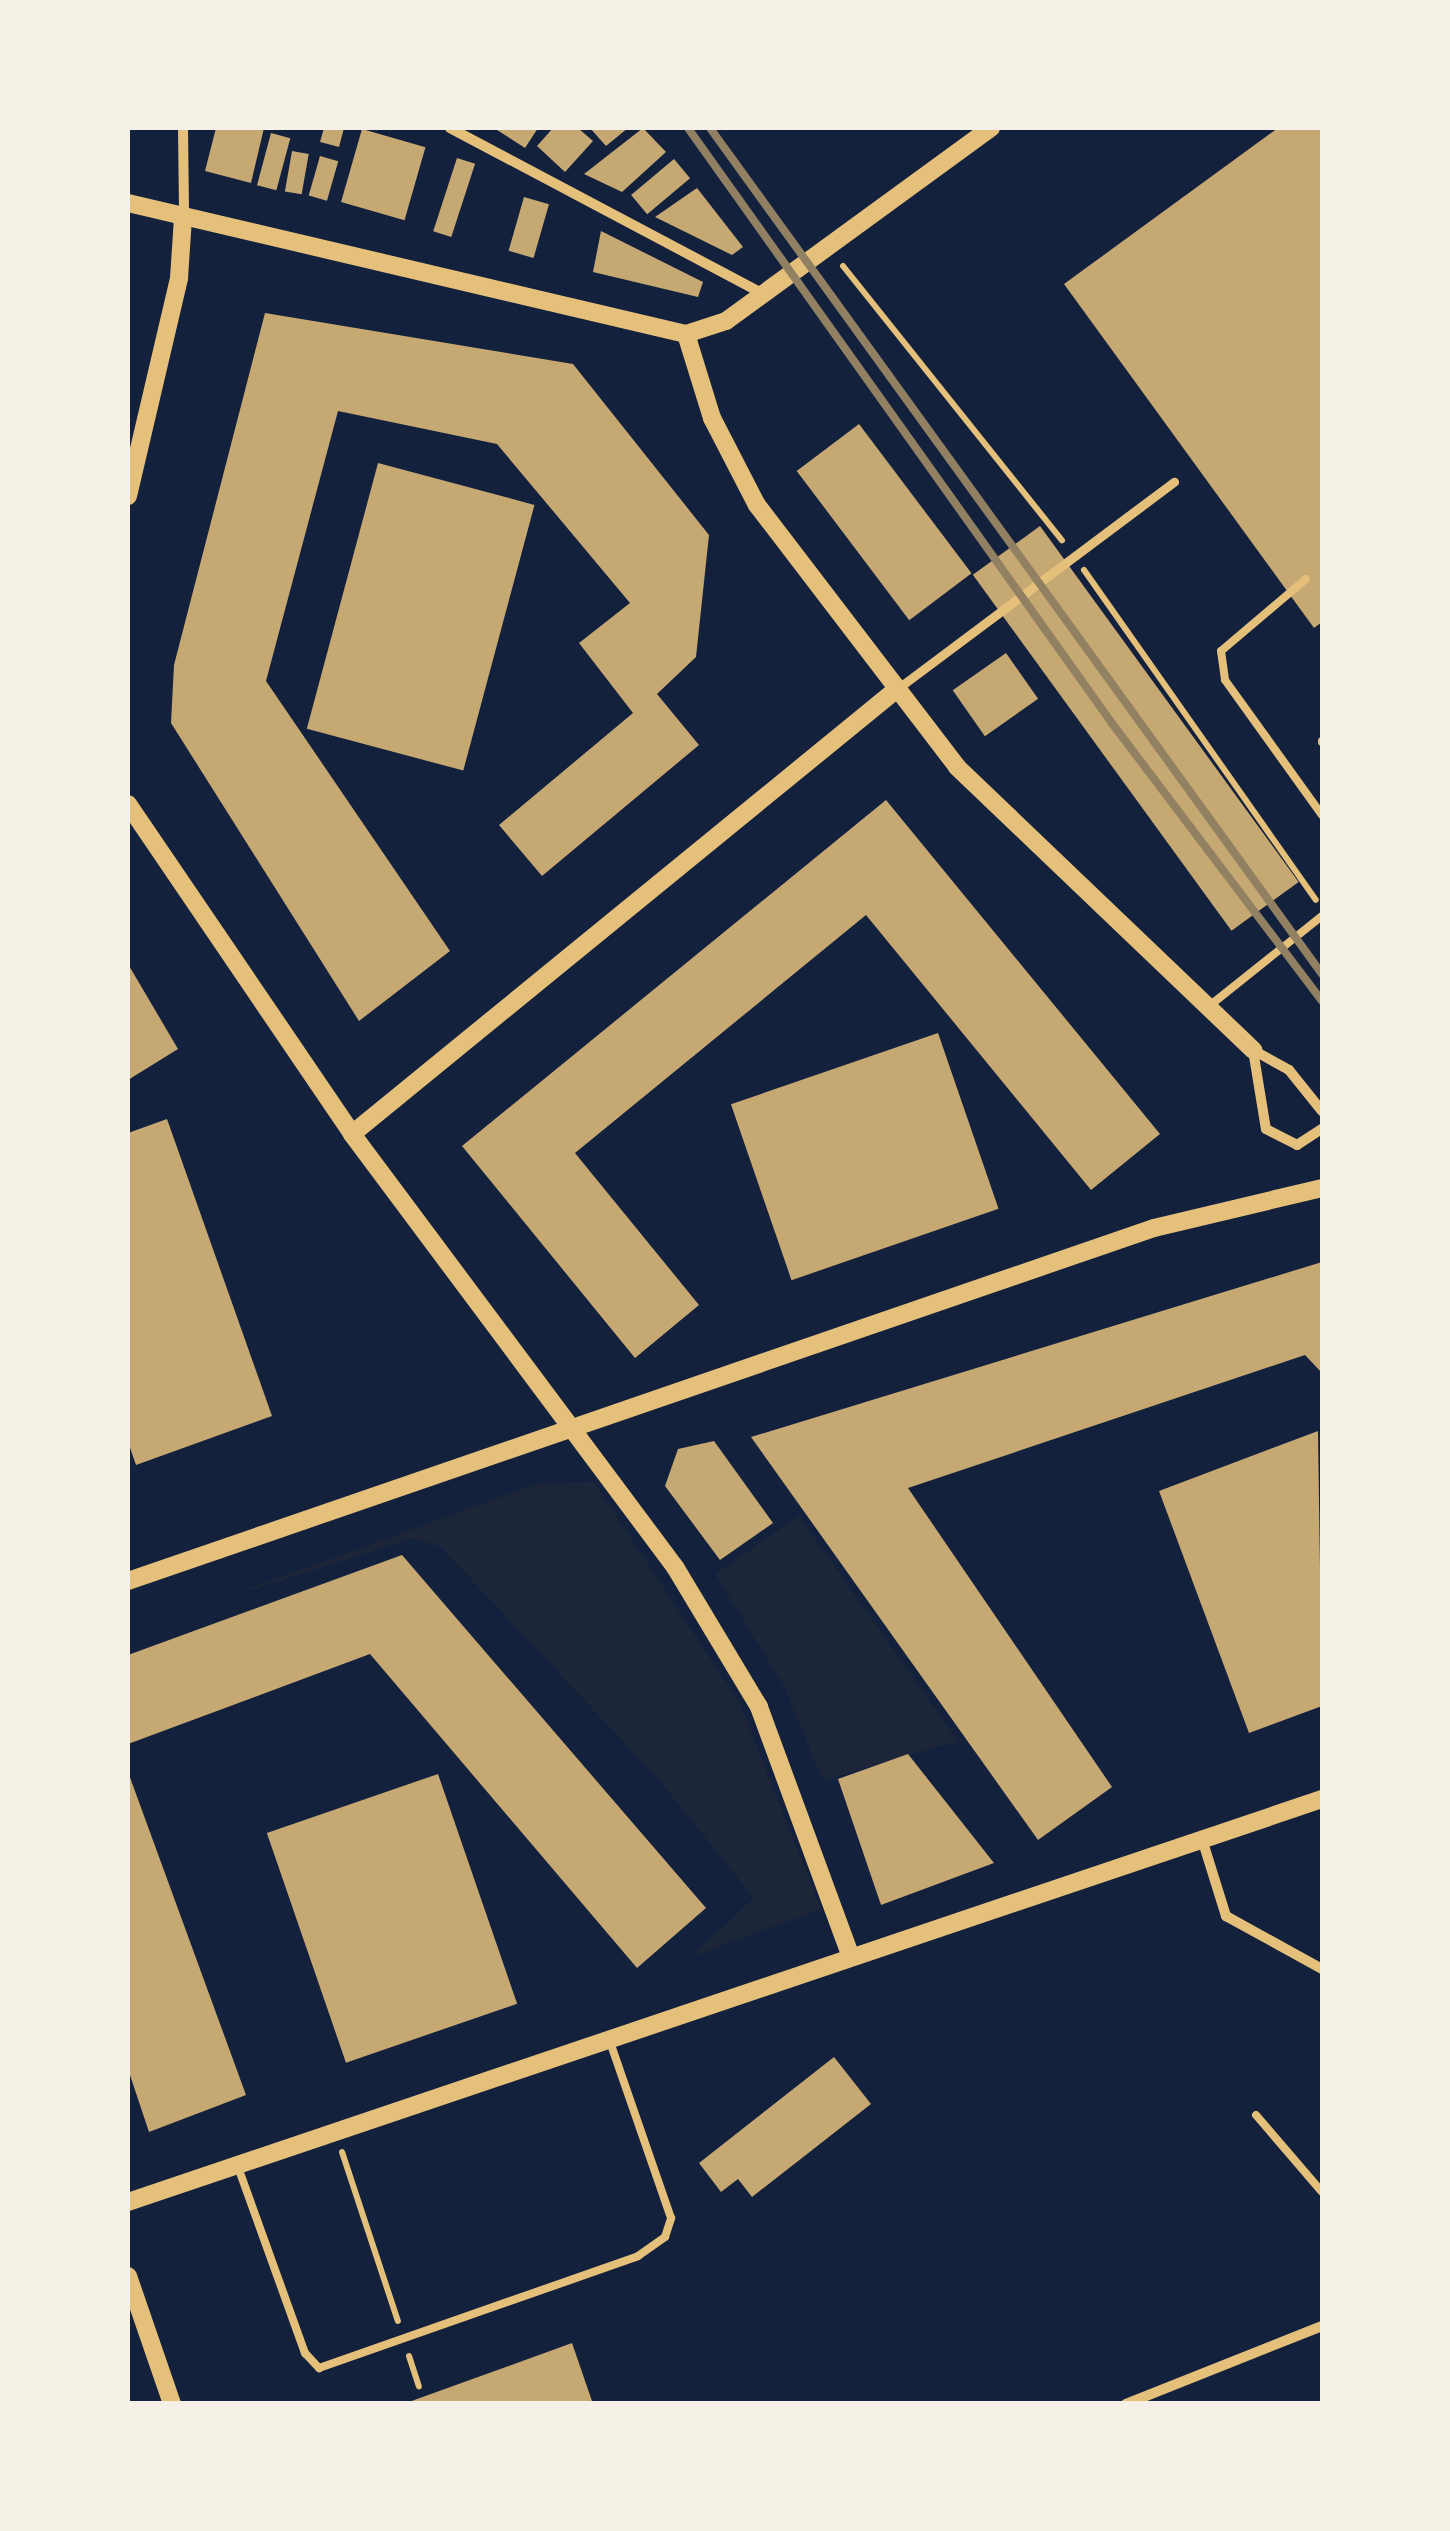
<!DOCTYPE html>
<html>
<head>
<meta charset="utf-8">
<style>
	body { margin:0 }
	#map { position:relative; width:1450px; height:2531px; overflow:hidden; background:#14213d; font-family:"Open Sans",sans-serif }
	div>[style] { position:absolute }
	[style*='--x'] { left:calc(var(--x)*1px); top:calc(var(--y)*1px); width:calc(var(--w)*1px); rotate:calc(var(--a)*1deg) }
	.green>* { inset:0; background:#1d2539 }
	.building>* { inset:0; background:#c6a872; transform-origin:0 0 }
	.path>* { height:6px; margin:-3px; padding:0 3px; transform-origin:3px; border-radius:3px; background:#e5c07b }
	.service>* { height:8px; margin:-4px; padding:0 4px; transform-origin:4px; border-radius:4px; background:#e5c07b }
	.pedestrian>* { height:9px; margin:-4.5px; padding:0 4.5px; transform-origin:4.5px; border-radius:4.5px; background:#e5c07b }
	.minor>* { height:10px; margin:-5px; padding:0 5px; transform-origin:5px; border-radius:5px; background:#e5c07b }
	.tertiary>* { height:18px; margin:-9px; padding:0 9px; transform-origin:9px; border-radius:9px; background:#e5c07b }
	.rail>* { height:8px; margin:-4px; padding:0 4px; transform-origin:4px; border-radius:4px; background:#918062 }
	span { translate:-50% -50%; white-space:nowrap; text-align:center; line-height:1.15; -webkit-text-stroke:10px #f6f1e7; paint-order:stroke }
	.frame { position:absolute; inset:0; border:130px solid #f6f1e7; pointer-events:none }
</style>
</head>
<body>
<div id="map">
	<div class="green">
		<i style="clip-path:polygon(594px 1482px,740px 1704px,821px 1909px,691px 1957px,754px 1898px,661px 1782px,441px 1547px,413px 1538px,202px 1606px,539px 1483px)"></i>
		<i style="clip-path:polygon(799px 1516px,958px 1741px,823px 1780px,784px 1686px,715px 1574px)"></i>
	</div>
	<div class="building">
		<i style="clip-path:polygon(216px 128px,264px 128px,251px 183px,205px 171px)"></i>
		<i style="clip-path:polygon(324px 128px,344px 128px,339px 147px,320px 142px)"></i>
		<i style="clip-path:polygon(494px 128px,538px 128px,525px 148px)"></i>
		<i style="clip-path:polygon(553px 128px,578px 128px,593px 141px,565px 172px,537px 146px)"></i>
		<i style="clip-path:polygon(590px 128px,628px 128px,606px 146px)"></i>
		<i style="clip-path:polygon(643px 128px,666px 152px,622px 192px,584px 174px)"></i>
		<i style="clip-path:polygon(1278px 128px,1322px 128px,1322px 622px,1314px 628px,1064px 284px)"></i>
		<i style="left:362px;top:129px;width:66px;height:76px;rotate:16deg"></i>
		<i style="left:271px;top:133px;width:20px;height:54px;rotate:15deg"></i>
		<i style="left:292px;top:151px;width:17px;height:41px;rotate:10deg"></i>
		<i style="left:320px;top:156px;width:19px;height:41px;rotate:16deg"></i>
		<i style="left:457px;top:158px;width:19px;height:77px;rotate:18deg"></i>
		<i style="left:674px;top:159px;width:25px;height:56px;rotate:50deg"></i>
		<i style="clip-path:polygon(697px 188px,743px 247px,732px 255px,655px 217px)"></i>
		<i style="left:524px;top:197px;width:26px;height:56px;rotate:16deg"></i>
		<i style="clip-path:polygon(601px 231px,703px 282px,698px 297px,593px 272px)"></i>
		<i style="clip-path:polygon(265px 313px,573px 364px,709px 535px,696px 657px,657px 694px,699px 745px,542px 876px,499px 825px,633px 713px,579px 643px,630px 603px,497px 444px,338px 411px,266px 681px,450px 951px,359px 1021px,171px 723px,174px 665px)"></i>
		<i style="left:859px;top:424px;width:187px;height:78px;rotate:53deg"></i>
		<i style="left:378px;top:463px;width:162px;height:275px;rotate:15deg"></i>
		<i style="left:1040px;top:526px;width:440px;height:83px;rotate:54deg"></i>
		<i style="left:1006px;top:653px;width:56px;height:65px;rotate:55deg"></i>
		<i style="clip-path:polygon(886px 800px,1160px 1134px,1091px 1190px,866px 915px,575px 1153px,699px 1305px,635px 1358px,462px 1146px)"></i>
		<i style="clip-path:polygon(128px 964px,178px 1049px,128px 1080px)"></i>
		<i style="left:938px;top:1033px;width:186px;height:219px;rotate:71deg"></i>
		<i style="clip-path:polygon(167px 1119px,272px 1416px,136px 1465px,128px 1442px,128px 1133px)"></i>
		<i style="clip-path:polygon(1322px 1262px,1322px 1373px,1305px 1355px,908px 1488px,1112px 1787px,1038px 1840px,751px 1437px)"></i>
		<i style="clip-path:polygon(1318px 1431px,1322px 1706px,1249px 1733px,1159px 1491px)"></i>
		<i style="clip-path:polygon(714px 1441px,773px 1523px,720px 1560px,665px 1486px,678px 1449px)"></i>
		<i style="clip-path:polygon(402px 1555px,706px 1908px,637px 1968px,370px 1654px,128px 1744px,128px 1655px)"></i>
		<i style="clip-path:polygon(908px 1754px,994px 1863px,881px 1905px,838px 1779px)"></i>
		<i style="clip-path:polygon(128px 1772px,246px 2095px,149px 2132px,128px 2069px)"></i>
		<i style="left:438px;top:1774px;width:243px;height:181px;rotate:71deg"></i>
		<i style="clip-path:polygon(834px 2057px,871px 2104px,752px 2197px,738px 2179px,721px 2192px,699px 2163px)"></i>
		<i style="clip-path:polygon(572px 2343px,593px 2404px,406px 2404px,406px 2403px)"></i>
	</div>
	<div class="path">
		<i style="--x:843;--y:266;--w:351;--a:51.4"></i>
		<i style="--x:1084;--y:570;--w:403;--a:54.9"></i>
		<i style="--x:342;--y:2152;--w:178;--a:71.7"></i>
		<i style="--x:409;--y:2356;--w:32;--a:72"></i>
	</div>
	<div class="service">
		<i style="--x:1306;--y:579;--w:111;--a:139.7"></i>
		<i style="--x:1221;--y:651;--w:29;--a:82"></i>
		<i style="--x:1225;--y:680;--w:166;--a:54.3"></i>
		<i style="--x:1322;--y:741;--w:1;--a:90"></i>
		<i style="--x:1208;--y:1007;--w:146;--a:-38.6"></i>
		<i style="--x:1256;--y:2115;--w:101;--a:49.4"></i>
		<i style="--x:238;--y:2167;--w:198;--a:70.2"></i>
		<i style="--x:305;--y:2353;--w:21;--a:47"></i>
		<i style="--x:319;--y:2368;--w:338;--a:-19.3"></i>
		<i style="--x:638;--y:2256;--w:33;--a:-35"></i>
		<i style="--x:665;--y:2237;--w:20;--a:-72"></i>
		<i style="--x:671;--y:2218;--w:186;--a:-109.1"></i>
	</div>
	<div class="pedestrian">
		<i style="--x:897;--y:689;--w:346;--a:-36.8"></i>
	</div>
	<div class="minor">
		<i style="--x:183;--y:128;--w:88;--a:89.3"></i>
		<i style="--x:450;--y:128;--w:352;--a:27.9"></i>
		<i style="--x:1253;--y:1050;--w:80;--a:80.7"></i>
		<i style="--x:1266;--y:1129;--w:35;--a:27"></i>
		<i style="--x:1297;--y:1145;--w:30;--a:-33"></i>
		<i style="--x:1253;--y:1050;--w:41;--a:29.1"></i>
		<i style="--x:1289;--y:1070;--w:53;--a:51.2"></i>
		<i style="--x:1202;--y:1839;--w:81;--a:72.7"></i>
		<i style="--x:1226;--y:1916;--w:110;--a:28.9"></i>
		<i style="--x:1126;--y:2404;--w:211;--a:-21.7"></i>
	</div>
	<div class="tertiary">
		<i style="--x:128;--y:203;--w:573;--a:13.21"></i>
		<i style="--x:686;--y:334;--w:42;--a:-18"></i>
		<i style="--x:726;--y:321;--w:328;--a:-36.1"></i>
		<i style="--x:686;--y:334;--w:88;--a:72.8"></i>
		<i style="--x:712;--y:418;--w:98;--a:62.7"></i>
		<i style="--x:757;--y:505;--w:330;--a:52.6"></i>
		<i style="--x:957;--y:767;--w:410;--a:43.7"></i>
		<i style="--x:128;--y:496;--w:224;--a:-76.8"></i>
		<i style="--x:179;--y:278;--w:60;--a:-86.2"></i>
		<i style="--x:128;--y:804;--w:399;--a:55.8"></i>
		<i style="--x:352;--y:1134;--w:540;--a:53.28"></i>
		<i style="--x:675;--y:1567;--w:163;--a:59"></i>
		<i style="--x:759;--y:1707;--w:266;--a:69.8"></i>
		<i style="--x:352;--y:1134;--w:704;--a:-39.23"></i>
		<i style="--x:128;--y:1581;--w:1085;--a:-18.99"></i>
		<i style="--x:1154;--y:1228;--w:173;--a:-13.4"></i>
		<i style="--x:128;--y:2202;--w:1260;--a:-18.65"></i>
		<i style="--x:128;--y:2276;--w:135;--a:71"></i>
	</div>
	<div class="rail">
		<i style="--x:688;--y:128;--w:729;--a:54.54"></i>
		<i style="--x:1111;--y:722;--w:350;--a:52.9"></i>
		<i style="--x:710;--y:128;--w:1044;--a:54.12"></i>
	</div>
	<div class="frame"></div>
</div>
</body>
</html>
